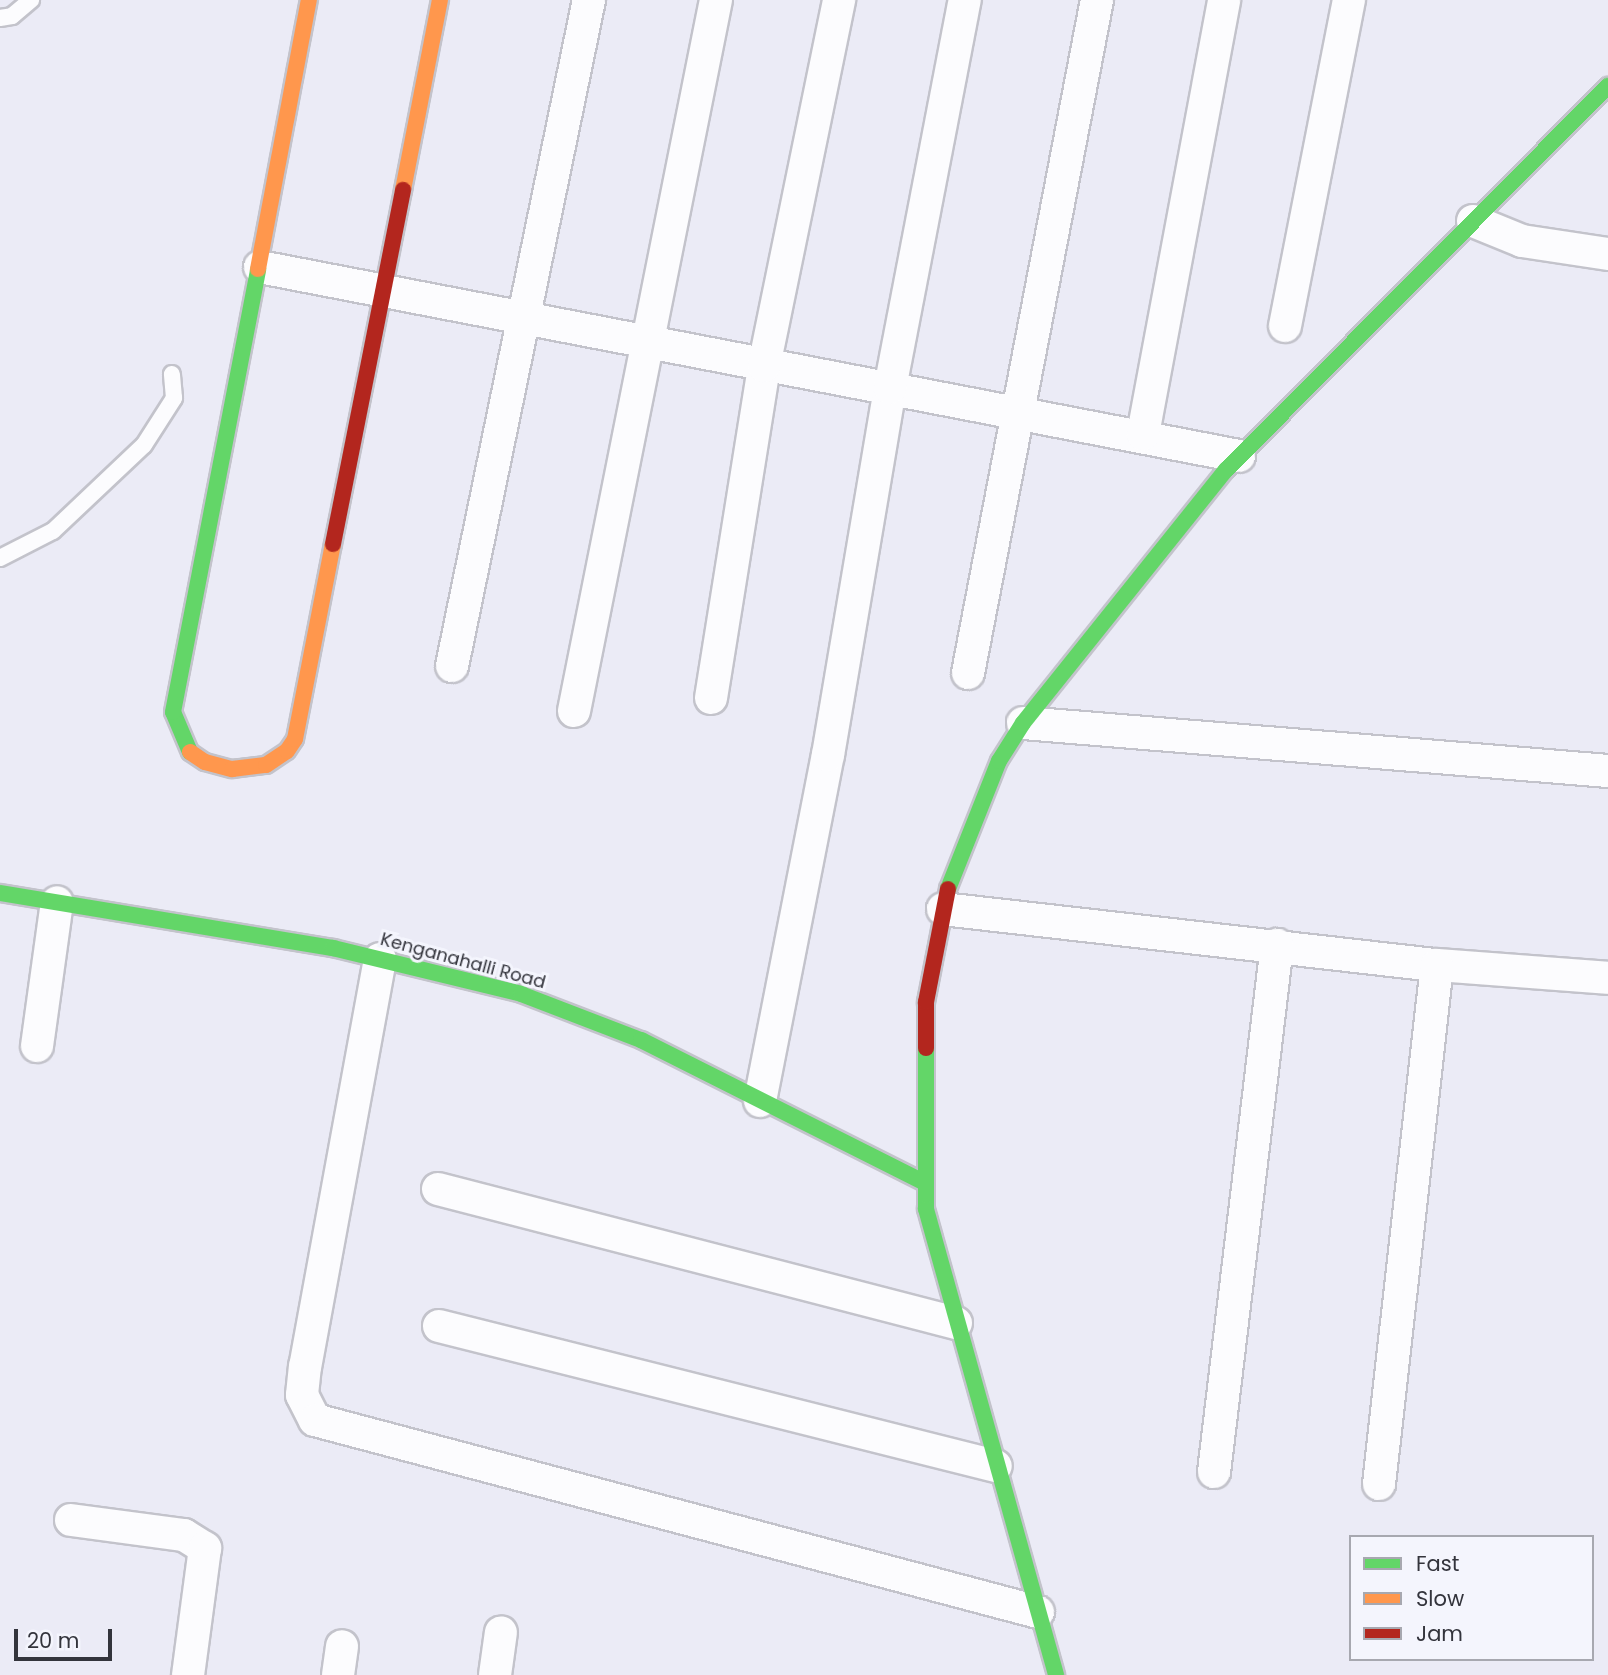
<!DOCTYPE html>
<html>
<head>
<meta charset="utf-8">
<style>
	body { margin:0 }
	#map { position:relative; width:1608px; height:1675px; overflow:hidden; background:#ebebf6; font-family:Poppins,sans-serif }
	div>[style] { position:absolute }
	[style*='--x'] { left:calc(var(--x)*1px); top:calc(var(--y)*1px); width:calc(var(--w)*1px); rotate:calc(var(--a)*1deg) }
	.roads { filter:drop-shadow(2px 0 #c3c3cb) drop-shadow(-2px 0 #c3c3cb) drop-shadow(0 2px #c3c3cb) drop-shadow(0 -2px #c3c3cb) }
	.lane>* { height:16px; margin:-8px; padding:0 8px; transform-origin:8px; border-radius:8px; background:#fcfcfe }
	.street>* { height:32px; margin:-16px; padding:0 16px; transform-origin:16px; border-radius:16px; background:#fcfcfe }
	.fast>* { height:16px; margin:-8px; padding:0 8px; transform-origin:8px; border-radius:8px; background:#63d668 }
	.slow>* { height:16px; margin:-8px; padding:0 8px; transform-origin:8px; border-radius:8px; background:#ff974d }
	.jam>* { height:16px; margin:-8px; padding:0 8px; transform-origin:8px; border-radius:8px; background:#b3261e }
	span { translate:-50% -50%; white-space:nowrap; text-align:center; line-height:1.15; -webkit-text-stroke:6px #f4f5fd; paint-order:stroke }
	.street-label { font-size:18px; color:#33343c }
	.legend { position:absolute; left:1349px; top:1535px; width:245px; height:126px; box-sizing:border-box; background:#f4f5fd; border:2px solid #a7a8b0; margin:0; padding:9px 12px; list-style:none; font-size:21px; color:#33343c }
	.legend li { display:flex; align-items:center; gap:14px; height:35px }
	.legend b { width:35px; border:2px solid #a7a8b0 }
	.scale { position:absolute; left:14px; top:1629px; width:98px; height:32px; box-sizing:border-box; border:4px solid #33343c; border-top:0; padding-left:9px; font-size:21px; line-height:24px; white-space:nowrap; color:#33343c; -webkit-text-stroke:5px #f4f5fd; paint-order:stroke }
</style>
</head>
<body>
<div id="map">
	<div class="roads">
		<div class="lane">
			<i style="--x:0;--y:18;--w:12;--a:-9"></i>
			<i style="--x:12;--y:16;--w:25;--a:-40"></i>
			<i style="--x:0;--y:558;--w:59;--a:-27"></i>
			<i style="--x:53;--y:531;--w:125;--a:-43.4"></i>
			<i style="--x:144;--y:445;--w:56;--a:-57.4"></i>
			<i style="--x:174;--y:398;--w:24;--a:-95"></i>
		</div>
		<div class="street">
			<i style="--x:1473;--y:221;--w:53;--a:22.2"></i>
			<i style="--x:1522;--y:241;--w:87;--a:8.6"></i>
			<i style="--x:260;--y:267;--w:997;--a:10.93"></i>
			<i style="--x:1285;--y:326;--w:332;--a:-78.9"></i>
			<i style="--x:1143;--y:434;--w:441;--a:-79.4"></i>
			<i style="--x:452;--y:666;--w:680;--a:-78.38"></i>
			<i style="--x:968;--y:673;--w:685;--a:-79.15"></i>
			<i style="--x:711;--y:698;--w:336;--a:-80.9"></i>
			<i style="--x:764;--y:366;--w:374;--a:-78.4"></i>
			<i style="--x:574;--y:711;--w:725;--a:-78.71"></i>
			<i style="--x:1023;--y:723;--w:587;--a:4.69"></i>
			<i style="--x:943;--y:909;--w:497;--a:6.5"></i>
			<i style="--x:1437;--y:965;--w:171;--a:4.3"></i>
			<i style="--x:380;--y:959;--w:414;--a:100.4"></i>
			<i style="--x:305;--y:1366;--w:29;--a:96"></i>
			<i style="--x:302;--y:1395;--w:28;--a:63"></i>
			<i style="--x:315;--y:1420;--w:748;--a:14.87"></i>
			<i style="--x:37;--y:1046;--w:145;--a:-82.1"></i>
			<i style="--x:760;--y:1101;--w:353;--a:-78.9"></i>
			<i style="--x:828;--y:755;--w:372;--a:-80.4"></i>
			<i style="--x:890;--y:388;--w:395;--a:-79.1"></i>
			<i style="--x:438;--y:1189;--w:535;--a:14.5"></i>
			<i style="--x:439;--y:1326;--w:574;--a:14.11"></i>
			<i style="--x:1214;--y:1472;--w:531;--a:-83.18"></i>
			<i style="--x:1379;--y:1484;--w:522;--a:-83.62"></i>
			<i style="--x:71;--y:1520;--w:114;--a:7.6"></i>
			<i style="--x:184;--y:1535;--w:25;--a:32"></i>
			<i style="--x:205;--y:1548;--w:128;--a:97.6"></i>
			<i style="--x:338;--y:1675;--w:29;--a:-82"></i>
			<i style="--x:495;--y:1675;--w:43;--a:-82.1"></i>
		</div>
		<div class="fast">
			<i style="--x:190;--y:752;--w:43;--a:-113"></i>
			<i style="--x:173;--y:712;--w:451;--a:-79.1"></i>
			<i style="--x:948;--y:889;--w:138;--a:-68.3"></i>
			<i style="--x:999;--y:761;--w:45;--a:-57.7"></i>
			<i style="--x:1023;--y:723;--w:324;--a:-51.3"></i>
			<i style="--x:1226;--y:470;--w:542;--a:-45.15"></i>
			<i style="--x:0;--y:893;--w:338;--a:9.4"></i>
			<i style="--x:333;--y:948;--w:194;--a:13.7"></i>
			<i style="--x:521;--y:994;--w:129;--a:21"></i>
			<i style="--x:641;--y:1040;--w:316;--a:26.7"></i>
			<i style="--x:926;--y:1048;--w:161;--a:90"></i>
			<i style="--x:926;--y:1209;--w:484;--a:74.4"></i>
		</div>
		<div class="slow">
			<i style="--x:403;--y:190;--w:194;--a:-79"></i>
			<i style="--x:258;--y:269;--w:274;--a:-79.3"></i>
			<i style="--x:190;--y:752;--w:18;--a:34"></i>
			<i style="--x:205;--y:762;--w:28;--a:15"></i>
			<i style="--x:232;--y:769;--w:34;--a:-7"></i>
			<i style="--x:266;--y:765;--w:25;--a:-34"></i>
			<i style="--x:287;--y:751;--w:14;--a:-56"></i>
			<i style="--x:295;--y:739;--w:199;--a:-79"></i>
		</div>
		<div class="jam">
			<i style="--x:333;--y:544;--w:361;--a:-78.8"></i>
			<i style="--x:926;--y:1048;--w:46;--a:-90"></i>
			<i style="--x:926;--y:1002;--w:115;--a:-79"></i>
		</div>
	</div>
	<div class="street-label">
		<span style="left:463px;top:961px;rotate:15deg">Kenganahalli Road</span>
	</div>
	<ul class="legend">
	<li><b style="height:9px;background:#63d668"></b>Fast</li>
	<li><b style="height:9px;background:#ff974d"></b>Slow</li>
	<li><b style="height:9px;background:#b3261e"></b>Jam</li>
	</ul>
	<div class="scale">20 m</div>
</div>
</body>
</html>
